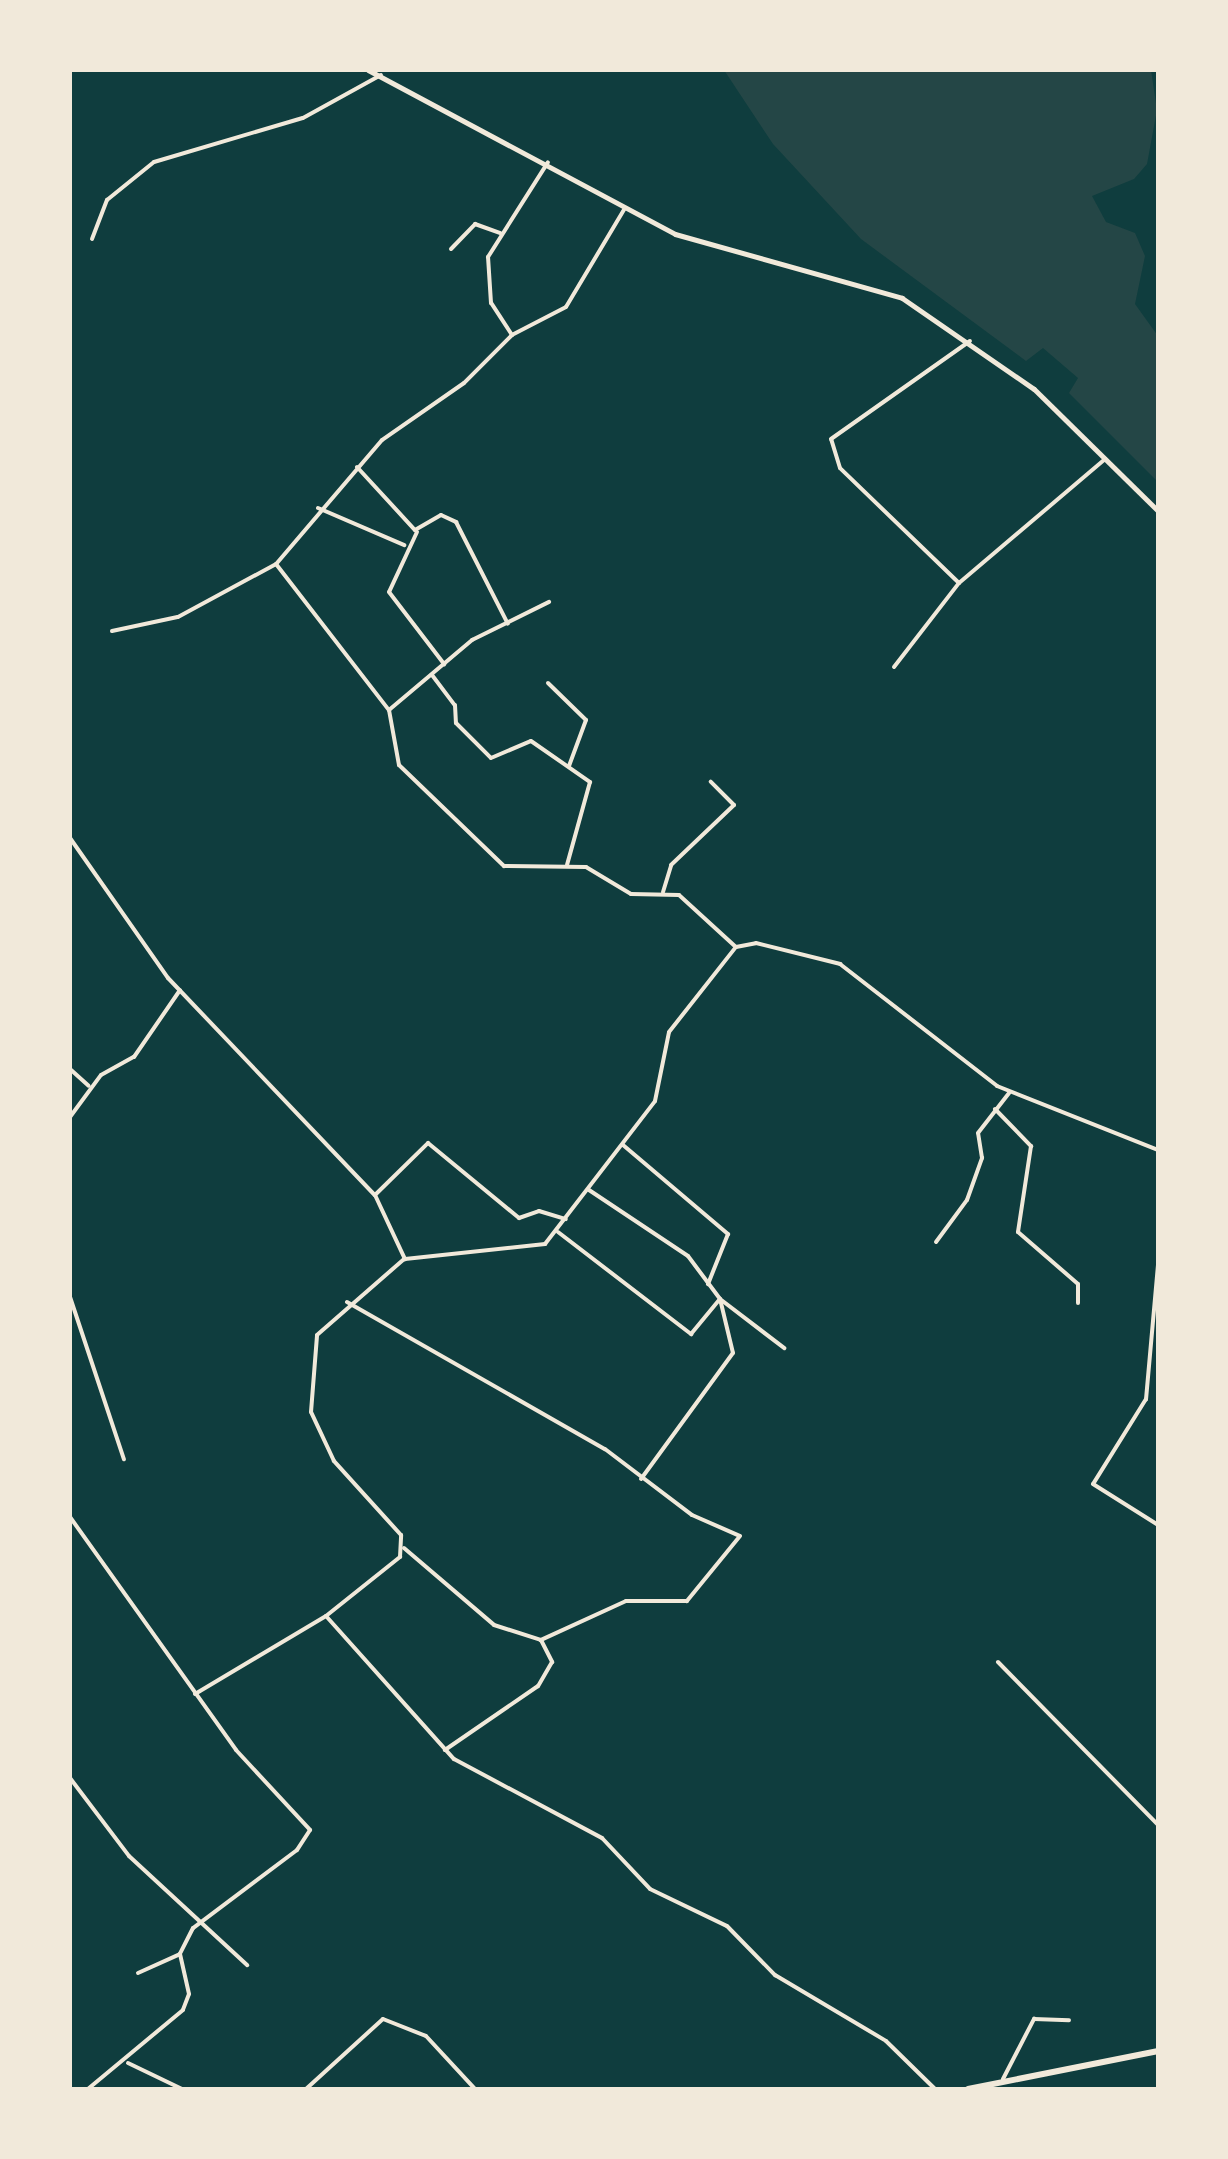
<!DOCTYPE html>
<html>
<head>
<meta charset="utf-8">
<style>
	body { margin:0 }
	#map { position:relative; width:1228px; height:2159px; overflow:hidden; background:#0f3d3e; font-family:"PT Sans",sans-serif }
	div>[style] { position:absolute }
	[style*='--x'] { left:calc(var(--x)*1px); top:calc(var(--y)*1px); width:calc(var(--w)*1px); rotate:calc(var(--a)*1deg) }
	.green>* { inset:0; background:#244646 }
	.minor>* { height:4px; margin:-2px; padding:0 2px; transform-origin:2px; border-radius:2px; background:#f1e9da }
	.tertiary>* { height:5px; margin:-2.5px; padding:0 2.5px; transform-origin:2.5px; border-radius:2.5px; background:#f1e9da }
	.trunk>* { height:6px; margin:-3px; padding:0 3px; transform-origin:3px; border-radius:3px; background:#f1e9da }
	span { translate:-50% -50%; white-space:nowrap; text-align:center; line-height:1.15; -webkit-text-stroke:8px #f1e9da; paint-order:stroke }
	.frame { position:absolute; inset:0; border:72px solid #f1e9da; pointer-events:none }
</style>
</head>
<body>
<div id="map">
	<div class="green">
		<i style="clip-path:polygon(724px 70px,1151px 70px,1157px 110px,1147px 164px,1134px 179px,1092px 196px,1106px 222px,1135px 233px,1145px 256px,1135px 304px,1158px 336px,1158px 482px,1069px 393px,1078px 378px,1043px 348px,1026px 361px,861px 239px,773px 144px)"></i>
	</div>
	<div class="minor">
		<i style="--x:625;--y:208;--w:115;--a:120.8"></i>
		<i style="--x:566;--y:307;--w:61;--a:152.6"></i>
		<i style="--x:512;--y:335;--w:68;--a:135"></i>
		<i style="--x:464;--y:383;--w:100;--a:145.2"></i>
		<i style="--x:382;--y:440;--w:163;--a:130.5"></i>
		<i style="--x:276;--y:564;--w:185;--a:52.3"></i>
		<i style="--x:389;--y:710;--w:56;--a:79.7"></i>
		<i style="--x:399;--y:765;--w:146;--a:43.9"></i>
		<i style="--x:504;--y:866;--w:82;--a:0.7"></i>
		<i style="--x:586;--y:867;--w:52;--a:31"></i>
		<i style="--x:631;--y:894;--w:48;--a:1.2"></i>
		<i style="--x:679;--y:895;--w:77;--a:42.4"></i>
		<i style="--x:92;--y:239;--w:42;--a:-69"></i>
		<i style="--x:107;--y:200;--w:60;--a:-39"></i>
		<i style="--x:154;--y:162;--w:155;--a:-16.5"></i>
		<i style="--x:303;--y:118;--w:89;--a:-28.9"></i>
		<i style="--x:451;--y:249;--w:35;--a:-46"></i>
		<i style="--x:475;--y:224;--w:27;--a:20"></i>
		<i style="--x:512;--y:335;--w:38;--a:-123"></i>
		<i style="--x:491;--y:303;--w:46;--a:-93.7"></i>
		<i style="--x:488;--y:257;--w:112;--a:-57.7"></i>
		<i style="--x:357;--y:467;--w:86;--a:47.4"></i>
		<i style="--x:415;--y:530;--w:30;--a:-30"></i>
		<i style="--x:441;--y:515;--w:17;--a:25"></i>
		<i style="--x:456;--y:522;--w:114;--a:63"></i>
		<i style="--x:318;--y:508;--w:94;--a:23.3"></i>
		<i style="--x:417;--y:532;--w:66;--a:115"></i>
		<i style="--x:389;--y:592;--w:91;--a:52.6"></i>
		<i style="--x:959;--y:583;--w:165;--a:-136"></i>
		<i style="--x:840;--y:468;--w:30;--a:-107"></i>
		<i style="--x:831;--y:439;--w:170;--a:-35.2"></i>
		<i style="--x:112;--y:631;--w:67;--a:-12"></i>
		<i style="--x:178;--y:617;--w:111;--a:-28.4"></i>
		<i style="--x:894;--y:667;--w:106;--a:-52.3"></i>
		<i style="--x:959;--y:583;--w:192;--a:-40.3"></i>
		<i style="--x:432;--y:675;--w:38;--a:53"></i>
		<i style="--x:455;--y:705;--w:18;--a:87"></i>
		<i style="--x:456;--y:723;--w:49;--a:45"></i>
		<i style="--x:491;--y:758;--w:43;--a:-23"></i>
		<i style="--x:531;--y:741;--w:72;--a:34.8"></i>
		<i style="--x:590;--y:782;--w:86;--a:105.5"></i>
		<i style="--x:548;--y:683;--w:53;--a:44.2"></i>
		<i style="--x:586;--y:720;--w:49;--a:110.3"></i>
		<i style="--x:389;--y:710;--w:109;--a:-40.1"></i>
		<i style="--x:472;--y:640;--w:86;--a:-26.3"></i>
		<i style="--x:70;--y:838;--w:171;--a:55"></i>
		<i style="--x:168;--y:978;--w:300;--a:46.4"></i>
		<i style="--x:375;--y:1195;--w:71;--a:64.9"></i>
		<i style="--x:405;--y:1259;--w:141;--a:-6.1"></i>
		<i style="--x:545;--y:1244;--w:180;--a:-52.4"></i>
		<i style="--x:655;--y:1101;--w:70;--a:-78.5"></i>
		<i style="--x:669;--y:1032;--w:108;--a:-51.8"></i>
		<i style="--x:736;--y:947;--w:20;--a:-11"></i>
		<i style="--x:756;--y:943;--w:87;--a:14"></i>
		<i style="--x:840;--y:964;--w:199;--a:37.8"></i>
		<i style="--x:997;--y:1086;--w:173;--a:21.7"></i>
		<i style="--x:663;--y:892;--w:28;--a:-73"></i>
		<i style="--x:671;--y:865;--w:87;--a:-43.6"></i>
		<i style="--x:734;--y:805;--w:33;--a:-135"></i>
		<i style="--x:70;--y:1069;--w:25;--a:42"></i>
		<i style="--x:995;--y:1109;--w:52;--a:45.8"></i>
		<i style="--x:1031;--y:1146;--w:87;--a:98.6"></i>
		<i style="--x:1018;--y:1232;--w:79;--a:40.9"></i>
		<i style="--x:1078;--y:1284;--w:19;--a:90"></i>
		<i style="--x:70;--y:1117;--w:52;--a:-53.6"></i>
		<i style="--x:101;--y:1075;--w:38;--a:-29"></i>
		<i style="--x:134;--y:1057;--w:81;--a:-55.5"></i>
		<i style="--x:623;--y:1145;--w:138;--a:40.3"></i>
		<i style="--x:728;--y:1234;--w:54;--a:111.8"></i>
		<i style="--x:589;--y:1190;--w:119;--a:33.7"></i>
		<i style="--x:688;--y:1256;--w:54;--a:53.3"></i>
		<i style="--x:720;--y:1299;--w:81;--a:37.4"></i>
		<i style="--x:376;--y:1194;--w:73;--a:-44.4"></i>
		<i style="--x:428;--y:1143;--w:118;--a:39.5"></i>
		<i style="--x:519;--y:1218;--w:21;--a:-19"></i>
		<i style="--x:539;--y:1211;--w:28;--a:17"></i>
		<i style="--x:558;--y:1232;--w:168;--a:37.5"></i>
		<i style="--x:691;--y:1334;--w:45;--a:-50.4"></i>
		<i style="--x:936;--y:1242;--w:52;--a:-53.6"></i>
		<i style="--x:967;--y:1200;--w:45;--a:-70.3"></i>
		<i style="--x:982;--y:1158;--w:25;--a:-99"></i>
		<i style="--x:978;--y:1133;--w:51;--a:-52.2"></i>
		<i style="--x:1158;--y:1265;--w:135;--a:95.1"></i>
		<i style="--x:1146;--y:1399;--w:100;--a:121.9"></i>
		<i style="--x:1093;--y:1484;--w:77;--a:32.2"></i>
		<i style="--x:70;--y:1297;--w:171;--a:71.6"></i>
		<i style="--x:347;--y:1302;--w:297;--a:29.7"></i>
		<i style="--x:605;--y:1449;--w:109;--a:37.2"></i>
		<i style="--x:692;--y:1515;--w:52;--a:23.6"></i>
		<i style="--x:740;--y:1536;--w:84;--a:129.2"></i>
		<i style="--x:687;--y:1601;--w:61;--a:180"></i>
		<i style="--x:626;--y:1601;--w:94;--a:155.4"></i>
		<i style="--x:641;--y:1479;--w:156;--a:-53.9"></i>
		<i style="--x:733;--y:1353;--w:56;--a:-103.5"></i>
		<i style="--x:70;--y:1517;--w:286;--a:54.5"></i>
		<i style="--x:236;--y:1750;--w:109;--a:47.2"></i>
		<i style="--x:310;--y:1830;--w:24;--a:123"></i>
		<i style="--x:297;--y:1850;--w:130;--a:143.1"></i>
		<i style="--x:193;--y:1928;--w:29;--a:117"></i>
		<i style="--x:180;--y:1954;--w:41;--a:77.3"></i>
		<i style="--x:189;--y:1994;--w:17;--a:111"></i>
		<i style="--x:183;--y:2010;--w:124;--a:140.3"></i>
		<i style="--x:404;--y:1548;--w:118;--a:40.5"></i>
		<i style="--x:494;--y:1625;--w:49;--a:17.7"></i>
		<i style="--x:541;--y:1640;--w:25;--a:63"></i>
		<i style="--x:552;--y:1662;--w:28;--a:120"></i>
		<i style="--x:538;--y:1686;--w:113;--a:145.5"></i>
		<i style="--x:326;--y:1616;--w:192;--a:48.2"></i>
		<i style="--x:454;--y:1759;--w:168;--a:28.1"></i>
		<i style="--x:602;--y:1838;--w:70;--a:46.7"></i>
		<i style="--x:650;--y:1889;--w:85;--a:25.7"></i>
		<i style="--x:727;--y:1926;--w:69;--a:45.6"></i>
		<i style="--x:775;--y:1975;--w:129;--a:30.7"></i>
		<i style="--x:886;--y:2041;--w:69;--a:44.4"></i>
		<i style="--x:998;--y:1662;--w:228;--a:45.5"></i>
		<i style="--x:195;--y:1694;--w:152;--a:-30.8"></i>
		<i style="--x:326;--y:1616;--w:95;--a:-38.6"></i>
		<i style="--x:400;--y:1557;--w:22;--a:-87"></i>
		<i style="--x:401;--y:1535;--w:100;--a:-132.2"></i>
		<i style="--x:334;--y:1461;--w:54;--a:-115.1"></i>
		<i style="--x:311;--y:1412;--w:77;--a:-85.5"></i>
		<i style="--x:317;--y:1335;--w:116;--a:-41.1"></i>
		<i style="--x:70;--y:1778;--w:98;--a:52.9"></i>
		<i style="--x:129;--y:1856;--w:161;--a:42.7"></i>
		<i style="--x:138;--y:1973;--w:46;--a:-24.3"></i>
		<i style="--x:128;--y:2063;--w:60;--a:25.7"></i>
		<i style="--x:1003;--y:2079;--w:68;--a:-62.7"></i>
		<i style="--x:1034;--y:2019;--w:35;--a:2"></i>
		<i style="--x:306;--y:2089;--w:104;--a:-42.3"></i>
		<i style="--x:383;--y:2019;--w:46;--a:21.6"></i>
		<i style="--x:426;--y:2036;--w:72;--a:47.2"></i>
	</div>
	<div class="tertiary">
		<i style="--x:368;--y:70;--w:348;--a:28.1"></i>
		<i style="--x:675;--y:234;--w:236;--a:15.7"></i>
		<i style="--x:902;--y:298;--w:160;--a:34.6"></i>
		<i style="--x:1034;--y:389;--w:174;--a:44.5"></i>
	</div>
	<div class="trunk">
		<i style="--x:968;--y:2089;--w:194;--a:-11.3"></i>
	</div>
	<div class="frame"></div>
</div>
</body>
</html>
